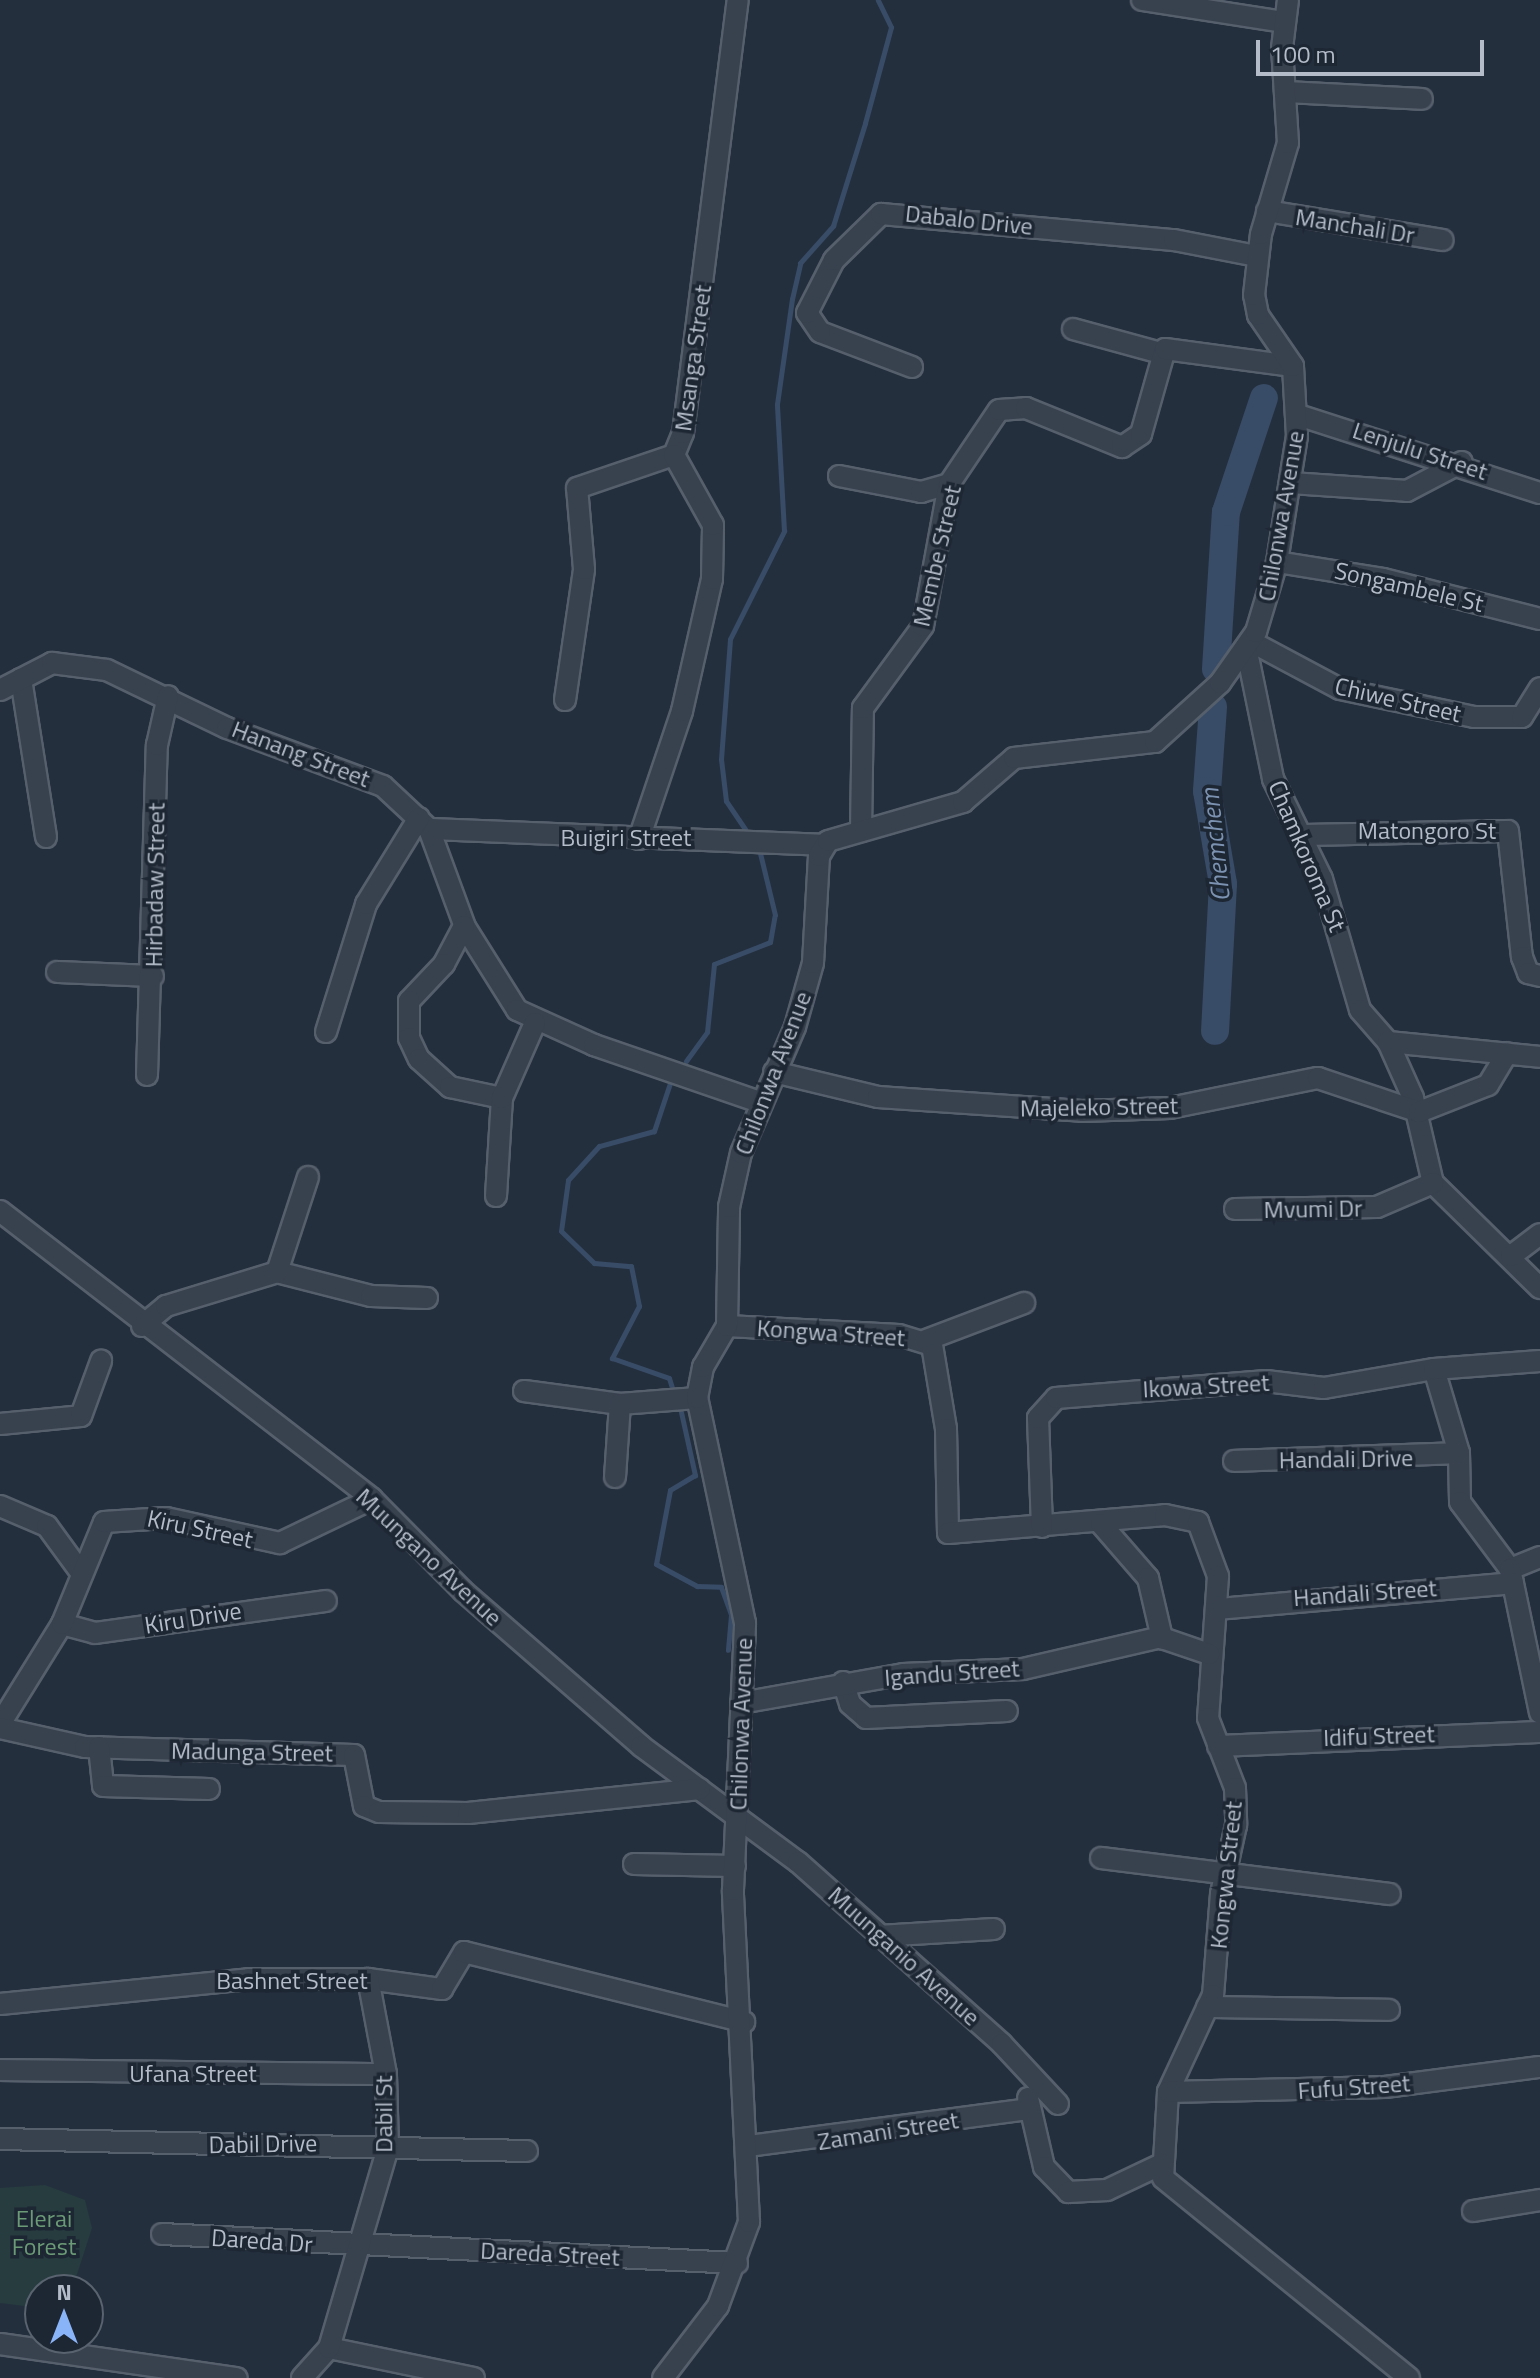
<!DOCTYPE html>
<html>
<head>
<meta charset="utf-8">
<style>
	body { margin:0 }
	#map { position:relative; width:1540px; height:2378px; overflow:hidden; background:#242f3e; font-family:"Titillium Web",sans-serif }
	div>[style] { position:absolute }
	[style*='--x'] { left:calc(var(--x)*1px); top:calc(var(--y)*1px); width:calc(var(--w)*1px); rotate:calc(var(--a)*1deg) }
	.green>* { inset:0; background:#263c3f }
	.stream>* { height:5px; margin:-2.5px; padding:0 2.5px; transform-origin:2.5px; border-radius:2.5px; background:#394c67 }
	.river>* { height:28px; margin:-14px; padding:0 14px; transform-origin:14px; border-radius:14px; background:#394c67 }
	.roads { filter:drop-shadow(2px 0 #565f6c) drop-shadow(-2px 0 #565f6c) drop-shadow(0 2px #565f6c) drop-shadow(0 -2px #565f6c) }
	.minor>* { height:20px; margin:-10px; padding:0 10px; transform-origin:10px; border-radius:10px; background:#38414e }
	span { translate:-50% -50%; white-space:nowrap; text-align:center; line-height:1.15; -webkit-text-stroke:7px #1d2633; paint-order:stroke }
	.street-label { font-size:24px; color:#b4bcc9 }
	.park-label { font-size:24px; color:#6b9a76 }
	.water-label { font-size:26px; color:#7c92b1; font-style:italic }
	.north { position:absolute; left:24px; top:2274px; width:80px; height:80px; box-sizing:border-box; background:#1d2633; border:2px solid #59626f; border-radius:50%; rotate:0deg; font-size:22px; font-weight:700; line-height:32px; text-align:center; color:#b4bcc9 }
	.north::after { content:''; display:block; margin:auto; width:28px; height:36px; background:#8ab4f8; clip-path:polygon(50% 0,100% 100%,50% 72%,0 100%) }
	.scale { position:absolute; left:1256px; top:40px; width:228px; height:36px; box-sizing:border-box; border:4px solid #b4bcc9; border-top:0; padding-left:10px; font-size:24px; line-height:28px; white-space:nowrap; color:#b4bcc9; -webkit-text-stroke:6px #1d2633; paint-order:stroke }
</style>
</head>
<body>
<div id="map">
	<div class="green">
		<i style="clip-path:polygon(45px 2185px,85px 2200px,92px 2228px,72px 2290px,40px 2290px,40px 2308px,0 2303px,0 2188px)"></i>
	</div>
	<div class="stream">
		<i style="--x:745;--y:829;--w:34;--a:-124"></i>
		<i style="--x:726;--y:801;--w:42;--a:-96.8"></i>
		<i style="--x:721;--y:759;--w:120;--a:-85.7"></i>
		<i style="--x:730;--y:639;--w:121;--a:-63.4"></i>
		<i style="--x:784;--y:531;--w:127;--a:-93.2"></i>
		<i style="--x:777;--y:404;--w:106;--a:-81.9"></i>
		<i style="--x:792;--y:299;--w:37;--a:-77"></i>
		<i style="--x:800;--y:263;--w:50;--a:-48.3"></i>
		<i style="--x:833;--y:226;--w:108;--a:-72.7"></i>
		<i style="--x:865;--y:123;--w:99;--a:-74.8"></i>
		<i style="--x:891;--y:27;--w:30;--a:-116"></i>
		<i style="--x:686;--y:1061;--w:36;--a:-54"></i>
		<i style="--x:707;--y:1032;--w:68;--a:-84.1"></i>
		<i style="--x:714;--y:964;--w:60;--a:-21.4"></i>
		<i style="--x:770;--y:942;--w:27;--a:-80"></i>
		<i style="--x:775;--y:915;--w:64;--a:-103.6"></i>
		<i style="--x:670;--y:1083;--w:51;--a:108.4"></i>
		<i style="--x:654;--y:1131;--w:57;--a:164.7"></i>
		<i style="--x:599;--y:1146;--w:46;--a:132.4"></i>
		<i style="--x:568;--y:1180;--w:51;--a:97.8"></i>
		<i style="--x:561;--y:1231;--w:46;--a:44.1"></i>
		<i style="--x:594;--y:1263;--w:37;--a:5"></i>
		<i style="--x:631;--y:1266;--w:41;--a:78.7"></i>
		<i style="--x:639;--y:1306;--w:59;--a:117.4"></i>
		<i style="--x:612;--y:1358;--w:60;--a:19.3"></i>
		<i style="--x:669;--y:1378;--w:10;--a:73"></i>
		<i style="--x:681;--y:1412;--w:65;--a:77.5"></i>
		<i style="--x:695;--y:1475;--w:29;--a:149"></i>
		<i style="--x:670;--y:1490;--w:75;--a:100.7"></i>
		<i style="--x:656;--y:1564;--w:47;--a:28.2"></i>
		<i style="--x:697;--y:1586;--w:24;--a:2"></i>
		<i style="--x:721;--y:1587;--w:30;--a:70"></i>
		<i style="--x:731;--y:1615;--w:35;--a:95"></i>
	</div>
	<div class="river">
		<i style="--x:1216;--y:669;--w:157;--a:-86.4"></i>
		<i style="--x:1226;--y:512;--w:120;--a:-71.6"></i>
		<i style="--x:1213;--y:707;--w:84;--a:94.1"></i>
		<i style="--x:1207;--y:791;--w:94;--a:80.2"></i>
		<i style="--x:1223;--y:884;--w:147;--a:93.1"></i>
	</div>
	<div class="roads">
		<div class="minor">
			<i style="--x:1142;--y:0;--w:144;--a:8.8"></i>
			<i style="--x:1286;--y:92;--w:136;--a:2.9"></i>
			<i style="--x:1267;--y:211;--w:178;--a:9.4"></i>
			<i style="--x:1073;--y:329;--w:91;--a:15.3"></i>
			<i style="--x:912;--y:367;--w:98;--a:-159.2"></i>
			<i style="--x:820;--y:332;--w:23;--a:-124"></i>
			<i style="--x:807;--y:313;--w:59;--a:-63"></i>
			<i style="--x:834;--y:260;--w:66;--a:-44.4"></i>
			<i style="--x:881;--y:214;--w:294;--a:5.1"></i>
			<i style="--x:1174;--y:240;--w:84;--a:11"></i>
			<i style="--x:1298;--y:415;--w:254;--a:17.9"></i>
			<i style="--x:674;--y:455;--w:24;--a:-68"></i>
			<i style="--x:683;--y:433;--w:436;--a:-82.8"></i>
			<i style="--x:839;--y:476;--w:84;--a:11"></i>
			<i style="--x:921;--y:492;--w:29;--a:-16"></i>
			<i style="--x:1291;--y:483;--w:116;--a:3.9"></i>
			<i style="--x:1407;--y:491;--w:62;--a:-27.8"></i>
			<i style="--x:1277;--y:562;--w:107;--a:9.1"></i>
			<i style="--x:1383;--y:579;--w:162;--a:14.3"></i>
			<i style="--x:1250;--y:641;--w:102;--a:28.1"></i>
			<i style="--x:1340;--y:689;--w:137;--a:11.8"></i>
			<i style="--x:1474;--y:717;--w:48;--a:0"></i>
			<i style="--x:1522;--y:717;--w:34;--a:-58"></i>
			<i style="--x:1246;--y:647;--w:135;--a:78.4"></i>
			<i style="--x:1273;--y:779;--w:111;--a:63.9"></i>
			<i style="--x:1322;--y:879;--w:136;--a:73.8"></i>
			<i style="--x:1360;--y:1010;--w:43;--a:48.8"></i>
			<i style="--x:1388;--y:1042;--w:61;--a:65.9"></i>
			<i style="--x:1413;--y:1098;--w:87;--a:76.8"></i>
			<i style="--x:1433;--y:1183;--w:150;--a:44.5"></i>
			<i style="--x:21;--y:679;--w:160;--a:81"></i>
			<i style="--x:0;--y:690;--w:59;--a:-27.4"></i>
			<i style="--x:52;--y:663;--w:55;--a:7.3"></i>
			<i style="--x:107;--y:670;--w:133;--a:25.8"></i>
			<i style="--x:227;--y:728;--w:166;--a:20.4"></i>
			<i style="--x:383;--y:786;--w:63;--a:43.1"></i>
			<i style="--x:429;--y:829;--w:104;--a:69.8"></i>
			<i style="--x:465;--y:927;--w:98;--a:57.9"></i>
			<i style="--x:517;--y:1010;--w:85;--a:24.4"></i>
			<i style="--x:594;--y:1045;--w:172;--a:19"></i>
			<i style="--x:565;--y:700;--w:132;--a:-81.7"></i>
			<i style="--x:584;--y:569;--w:81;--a:-94.9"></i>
			<i style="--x:577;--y:488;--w:102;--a:-18.8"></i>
			<i style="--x:429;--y:829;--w:395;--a:2.3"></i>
			<i style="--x:861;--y:831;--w:123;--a:-89.1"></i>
			<i style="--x:863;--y:708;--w:102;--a:-53.8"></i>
			<i style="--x:923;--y:626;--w:144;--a:-79.6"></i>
			<i style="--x:949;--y:484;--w:89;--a:-56"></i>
			<i style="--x:999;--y:410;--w:27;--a:-4"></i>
			<i style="--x:1026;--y:408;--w:104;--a:22.1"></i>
			<i style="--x:1122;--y:447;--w:23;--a:-34"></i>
			<i style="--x:1141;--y:434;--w:88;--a:-74.2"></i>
			<i style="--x:1165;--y:349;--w:129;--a:7.6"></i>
			<i style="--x:1302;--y:835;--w:206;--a:-1.1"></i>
			<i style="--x:1508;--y:831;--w:127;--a:83.7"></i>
			<i style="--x:1522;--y:957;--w:17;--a:69"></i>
			<i style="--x:1528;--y:973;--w:12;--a:14"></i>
			<i style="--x:639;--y:839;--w:135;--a:-71.4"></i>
			<i style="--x:682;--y:711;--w:135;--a:-77.2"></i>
			<i style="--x:712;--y:579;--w:54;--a:-88.9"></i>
			<i style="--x:713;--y:525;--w:80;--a:-119.1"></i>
			<i style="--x:464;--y:926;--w:43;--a:117.8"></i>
			<i style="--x:444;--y:964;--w:51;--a:133.4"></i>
			<i style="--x:409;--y:1001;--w:37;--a:90"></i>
			<i style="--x:409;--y:1038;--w:23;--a:65"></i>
			<i style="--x:419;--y:1059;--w:42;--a:42.1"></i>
			<i style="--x:450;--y:1087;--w:53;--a:11.9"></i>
			<i style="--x:57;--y:972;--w:96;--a:2.4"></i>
			<i style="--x:326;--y:1032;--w:134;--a:-72.6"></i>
			<i style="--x:366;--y:904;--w:101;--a:-58.4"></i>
			<i style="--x:1388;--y:1042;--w:153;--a:5.6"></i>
			<i style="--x:774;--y:1072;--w:107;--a:13.5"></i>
			<i style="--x:878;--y:1097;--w:204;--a:3.9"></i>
			<i style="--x:1082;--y:1111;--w:88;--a:-2"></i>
			<i style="--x:1170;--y:1108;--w:151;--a:-11.5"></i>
			<i style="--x:1318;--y:1078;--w:107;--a:18.6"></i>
			<i style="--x:1419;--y:1112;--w:74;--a:-21.4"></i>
			<i style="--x:1488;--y:1085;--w:37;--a:-59"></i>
			<i style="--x:147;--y:1075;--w:330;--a:-88.3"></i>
			<i style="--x:157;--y:745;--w:50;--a:-77.3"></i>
			<i style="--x:496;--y:1196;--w:98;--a:-86.5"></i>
			<i style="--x:502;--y:1098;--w:82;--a:-66.3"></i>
			<i style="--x:1235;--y:1209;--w:142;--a:-0.8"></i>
			<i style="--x:1377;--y:1207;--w:61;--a:-23.2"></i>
			<i style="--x:0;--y:1211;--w:470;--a:37.7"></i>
			<i style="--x:372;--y:1499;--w:129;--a:45.3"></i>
			<i style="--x:463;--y:1591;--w:236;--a:41"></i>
			<i style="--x:641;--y:1746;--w:195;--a:36.5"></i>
			<i style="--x:798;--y:1862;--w:273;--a:41.7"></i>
			<i style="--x:1002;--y:2044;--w:82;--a:47"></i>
			<i style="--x:1511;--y:1256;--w:36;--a:-37"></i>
			<i style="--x:277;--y:1272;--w:97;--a:14.3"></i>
			<i style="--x:371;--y:1296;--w:56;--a:2"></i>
			<i style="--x:142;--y:1326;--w:31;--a:-40"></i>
			<i style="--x:166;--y:1306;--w:116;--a:-17"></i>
			<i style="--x:277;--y:1272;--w:100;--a:-71.9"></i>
			<i style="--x:727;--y:1326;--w:172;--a:3"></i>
			<i style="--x:899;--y:1335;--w:34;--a:17"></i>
			<i style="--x:932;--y:1345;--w:85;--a:80.5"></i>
			<i style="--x:946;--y:1429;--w:104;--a:88.9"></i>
			<i style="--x:948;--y:1533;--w:218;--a:-4.7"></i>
			<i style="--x:1165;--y:1515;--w:34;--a:12"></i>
			<i style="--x:1198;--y:1522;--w:58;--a:69.7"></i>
			<i style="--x:1218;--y:1576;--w:142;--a:94"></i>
			<i style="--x:1208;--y:1718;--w:75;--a:68.9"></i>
			<i style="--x:1235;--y:1788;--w:37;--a:88"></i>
			<i style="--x:1236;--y:1825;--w:71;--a:102.3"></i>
			<i style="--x:1221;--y:1894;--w:101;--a:94.5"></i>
			<i style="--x:1213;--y:1995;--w:107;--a:114.9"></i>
			<i style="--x:1168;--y:2092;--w:86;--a:93.3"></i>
			<i style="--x:1163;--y:2178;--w:317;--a:39.1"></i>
			<i style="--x:926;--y:1340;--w:105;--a:-20.7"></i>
			<i style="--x:1434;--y:1369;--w:88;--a:73.4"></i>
			<i style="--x:1459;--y:1453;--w:49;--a:88.8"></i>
			<i style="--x:1460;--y:1502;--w:84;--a:53.3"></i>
			<i style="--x:524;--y:1391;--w:97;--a:7.7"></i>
			<i style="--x:620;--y:1404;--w:77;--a:-4.5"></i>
			<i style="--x:0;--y:1424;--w:81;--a:-5.6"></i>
			<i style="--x:81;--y:1416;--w:59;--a:-70"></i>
			<i style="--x:1234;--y:1461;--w:225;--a:-2"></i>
			<i style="--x:615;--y:1477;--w:73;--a:-86.1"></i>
			<i style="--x:0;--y:1506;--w:51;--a:23.1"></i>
			<i style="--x:47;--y:1526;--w:59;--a:53.9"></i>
			<i style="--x:1101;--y:1524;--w:72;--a:49"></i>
			<i style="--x:1148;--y:1578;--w:62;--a:76.9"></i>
			<i style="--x:1162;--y:1638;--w:50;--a:18.8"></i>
			<i style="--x:1042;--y:1527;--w:109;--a:-92.1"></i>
			<i style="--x:1038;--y:1418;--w:27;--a:-48"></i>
			<i style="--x:1056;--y:1398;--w:211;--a:-4.6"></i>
			<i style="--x:1266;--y:1381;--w:58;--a:6.9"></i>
			<i style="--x:1324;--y:1388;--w:112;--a:-9.8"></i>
			<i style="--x:1434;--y:1369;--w:106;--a:-4.3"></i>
			<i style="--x:1540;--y:1557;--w:32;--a:158"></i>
			<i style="--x:1510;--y:1569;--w:147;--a:78.2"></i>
			<i style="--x:1218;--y:1609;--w:296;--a:-5"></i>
			<i style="--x:62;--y:1624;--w:34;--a:15"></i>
			<i style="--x:95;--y:1633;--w:233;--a:-7.9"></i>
			<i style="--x:843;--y:1682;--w:23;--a:72"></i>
			<i style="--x:850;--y:1704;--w:21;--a:41"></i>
			<i style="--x:866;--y:1718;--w:141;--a:-2.8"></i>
			<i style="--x:741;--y:1703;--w:165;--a:-10.1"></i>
			<i style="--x:903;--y:1674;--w:120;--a:-2.4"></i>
			<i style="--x:1023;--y:1669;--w:143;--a:-13"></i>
			<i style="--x:0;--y:1724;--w:118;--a:-58.2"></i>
			<i style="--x:62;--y:1624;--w:110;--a:-67.6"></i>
			<i style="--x:104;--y:1522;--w:62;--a:-3.7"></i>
			<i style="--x:166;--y:1518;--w:117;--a:12.4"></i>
			<i style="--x:280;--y:1543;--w:102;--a:-25.6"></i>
			<i style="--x:0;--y:1728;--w:87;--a:12.6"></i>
			<i style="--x:85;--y:1747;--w:269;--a:1.7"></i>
			<i style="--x:354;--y:1755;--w:52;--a:78.9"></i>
			<i style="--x:364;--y:1806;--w:16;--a:22"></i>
			<i style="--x:379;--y:1812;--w:89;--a:0.6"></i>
			<i style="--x:468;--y:1813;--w:233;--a:-5.9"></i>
			<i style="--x:1218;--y:1746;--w:322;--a:-2.5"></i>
			<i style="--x:99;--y:1747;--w:39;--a:84"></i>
			<i style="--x:103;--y:1786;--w:106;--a:1.6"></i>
			<i style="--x:1101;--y:1858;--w:291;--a:7.1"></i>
			<i style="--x:634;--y:1864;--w:101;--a:1.1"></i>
			<i style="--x:879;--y:1936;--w:115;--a:-3.5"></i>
			<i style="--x:0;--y:2004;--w:250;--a:-5.7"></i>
			<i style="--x:249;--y:1979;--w:119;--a:0"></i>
			<i style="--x:368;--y:1979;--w:75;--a:7.7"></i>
			<i style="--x:442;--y:1989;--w:43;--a:-59.3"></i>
			<i style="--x:464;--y:1952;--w:289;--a:14"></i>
			<i style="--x:1207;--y:2007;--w:182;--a:0.9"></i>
			<i style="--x:0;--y:2070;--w:386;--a:0.6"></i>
			<i style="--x:1168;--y:2092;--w:217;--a:-1.3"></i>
			<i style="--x:1385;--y:2087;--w:156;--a:-7.4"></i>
			<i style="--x:1028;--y:2098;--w:71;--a:76.9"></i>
			<i style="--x:1044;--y:2167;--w:35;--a:46"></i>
			<i style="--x:1068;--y:2192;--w:39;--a:-3"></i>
			<i style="--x:1107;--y:2190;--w:61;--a:-25.3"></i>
			<i style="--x:0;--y:2139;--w:527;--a:1.3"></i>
			<i style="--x:748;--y:2146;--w:282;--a:-7.5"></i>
			<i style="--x:1473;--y:2211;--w:68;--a:-9.3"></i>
			<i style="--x:162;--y:2234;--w:576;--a:2.89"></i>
			<i style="--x:0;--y:2344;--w:239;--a:8.2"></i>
			<i style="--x:329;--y:2348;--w:148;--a:11.7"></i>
			<i style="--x:302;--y:2378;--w:40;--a:-48"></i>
			<i style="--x:329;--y:2348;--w:209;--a:-73.6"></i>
			<i style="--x:388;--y:2147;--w:73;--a:-91.6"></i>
			<i style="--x:386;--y:2074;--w:97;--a:-100.7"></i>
			<i style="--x:663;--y:2378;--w:91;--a:-52.6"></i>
			<i style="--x:718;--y:2306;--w:90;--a:-69.7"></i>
			<i style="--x:749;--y:2222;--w:332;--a:-92.8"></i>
			<i style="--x:733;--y:1890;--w:267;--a:-87.4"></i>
			<i style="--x:745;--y:1623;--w:230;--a:-102"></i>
			<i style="--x:697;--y:1398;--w:32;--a:-79"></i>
			<i style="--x:703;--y:1367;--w:48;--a:-59.7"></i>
			<i style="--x:727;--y:1326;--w:119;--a:-89"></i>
			<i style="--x:729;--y:1207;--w:55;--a:-77.5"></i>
			<i style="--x:741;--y:1153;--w:137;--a:-66.8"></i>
			<i style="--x:795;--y:1027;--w:66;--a:-74.3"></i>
			<i style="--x:813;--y:963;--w:107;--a:-86.8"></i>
			<i style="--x:819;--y:856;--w:17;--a:-59"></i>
			<i style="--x:828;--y:841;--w:141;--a:-16.1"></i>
			<i style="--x:963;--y:802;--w:67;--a:-40.8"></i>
			<i style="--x:1014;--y:758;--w:142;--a:-6.5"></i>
			<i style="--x:1155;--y:742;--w:88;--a:-42.2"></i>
			<i style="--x:1220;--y:683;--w:62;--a:-54.8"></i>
			<i style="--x:1256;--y:632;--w:73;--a:-73.3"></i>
			<i style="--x:1277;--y:562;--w:128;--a:-81"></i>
			<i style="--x:1297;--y:436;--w:70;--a:-93.3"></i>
			<i style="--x:1293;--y:366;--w:62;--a:-124.5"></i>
			<i style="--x:1258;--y:315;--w:20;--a:-101"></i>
			<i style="--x:1254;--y:295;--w:61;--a:-83.5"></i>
			<i style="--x:1261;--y:234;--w:95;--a:-73.5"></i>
			<i style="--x:1288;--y:143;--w:95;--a:-93.6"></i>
			<i style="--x:1282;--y:48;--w:48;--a:-82.9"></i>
		</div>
	</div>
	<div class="street-label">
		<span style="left:969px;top:220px;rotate:6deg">Dabalo Drive</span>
		<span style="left:1355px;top:226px;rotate:9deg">Manchali Dr</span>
		<span style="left:693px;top:358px;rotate:-82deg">Msanga Street</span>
		<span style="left:1420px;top:451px;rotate:18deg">Lenjulu Street</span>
		<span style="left:1281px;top:516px;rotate:-80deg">Chilonwa Avenue</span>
		<span style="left:937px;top:556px;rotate:-77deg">Membe Street</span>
		<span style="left:1409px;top:587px;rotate:13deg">Songambele St</span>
		<span style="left:1398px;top:700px;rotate:13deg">Chiwe Street</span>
		<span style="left:301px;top:754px;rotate:21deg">Hanang Street</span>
		<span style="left:1427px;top:831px">Matongoro St</span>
		<span style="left:626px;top:838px">Buigiri Street</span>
		<span style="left:1307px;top:856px;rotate:67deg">Chamkoroma St</span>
		<span style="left:155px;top:885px;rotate:-89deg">Hirbadaw Street</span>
		<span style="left:773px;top:1073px;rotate:-69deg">Chilonwa Avenue</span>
		<span style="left:1099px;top:1107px;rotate:-1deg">Majeleko Street</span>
		<span style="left:1313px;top:1209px;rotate:-1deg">Mvumi Dr</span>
		<span style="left:831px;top:1333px;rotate:4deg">Kongwa Street</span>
		<span style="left:1206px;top:1386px;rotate:-3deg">Ikowa Street</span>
		<span style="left:1346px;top:1459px;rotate:-1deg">Handali Drive</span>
		<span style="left:200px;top:1529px;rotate:12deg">Kiru Street</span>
		<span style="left:429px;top:1557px;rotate:43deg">Muungano Avenue</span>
		<span style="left:1365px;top:1593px;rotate:-4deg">Handali Street</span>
		<span style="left:193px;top:1618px;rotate:-9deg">Kiru Drive</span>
		<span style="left:952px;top:1673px;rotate:-4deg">Igandu Street</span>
		<span style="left:741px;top:1724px;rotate:-88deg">Chilonwa Avenue</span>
		<span style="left:1379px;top:1736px;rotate:-2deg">Idifu Street</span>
		<span style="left:252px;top:1752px;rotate:1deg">Madunga Street</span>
		<span style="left:1226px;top:1875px;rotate:-84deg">Kongwa Street</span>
		<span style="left:904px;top:1956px;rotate:42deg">Muunganio Avenue</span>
		<span style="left:292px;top:1981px">Bashnet Street</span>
		<span style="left:193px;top:2074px">Ufana Street</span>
		<span style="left:1354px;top:2087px;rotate:-4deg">Fufu Street</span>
		<span style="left:384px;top:2114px;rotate:-90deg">Dabil St</span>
		<span style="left:888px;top:2131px;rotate:-9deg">Zamani Street</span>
		<span style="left:263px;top:2144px;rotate:-1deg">Dabil Drive</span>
		<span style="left:262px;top:2241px;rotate:4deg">Dareda Dr</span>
		<span style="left:550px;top:2254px;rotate:3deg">Dareda Street</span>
	</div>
	<div class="park-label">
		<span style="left:44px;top:2233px">Elerai<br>Forest</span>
	</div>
	<div class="water-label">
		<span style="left:1215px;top:845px;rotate:-96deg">Chemchem</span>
	</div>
	<div class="north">N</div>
	<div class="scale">100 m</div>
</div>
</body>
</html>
